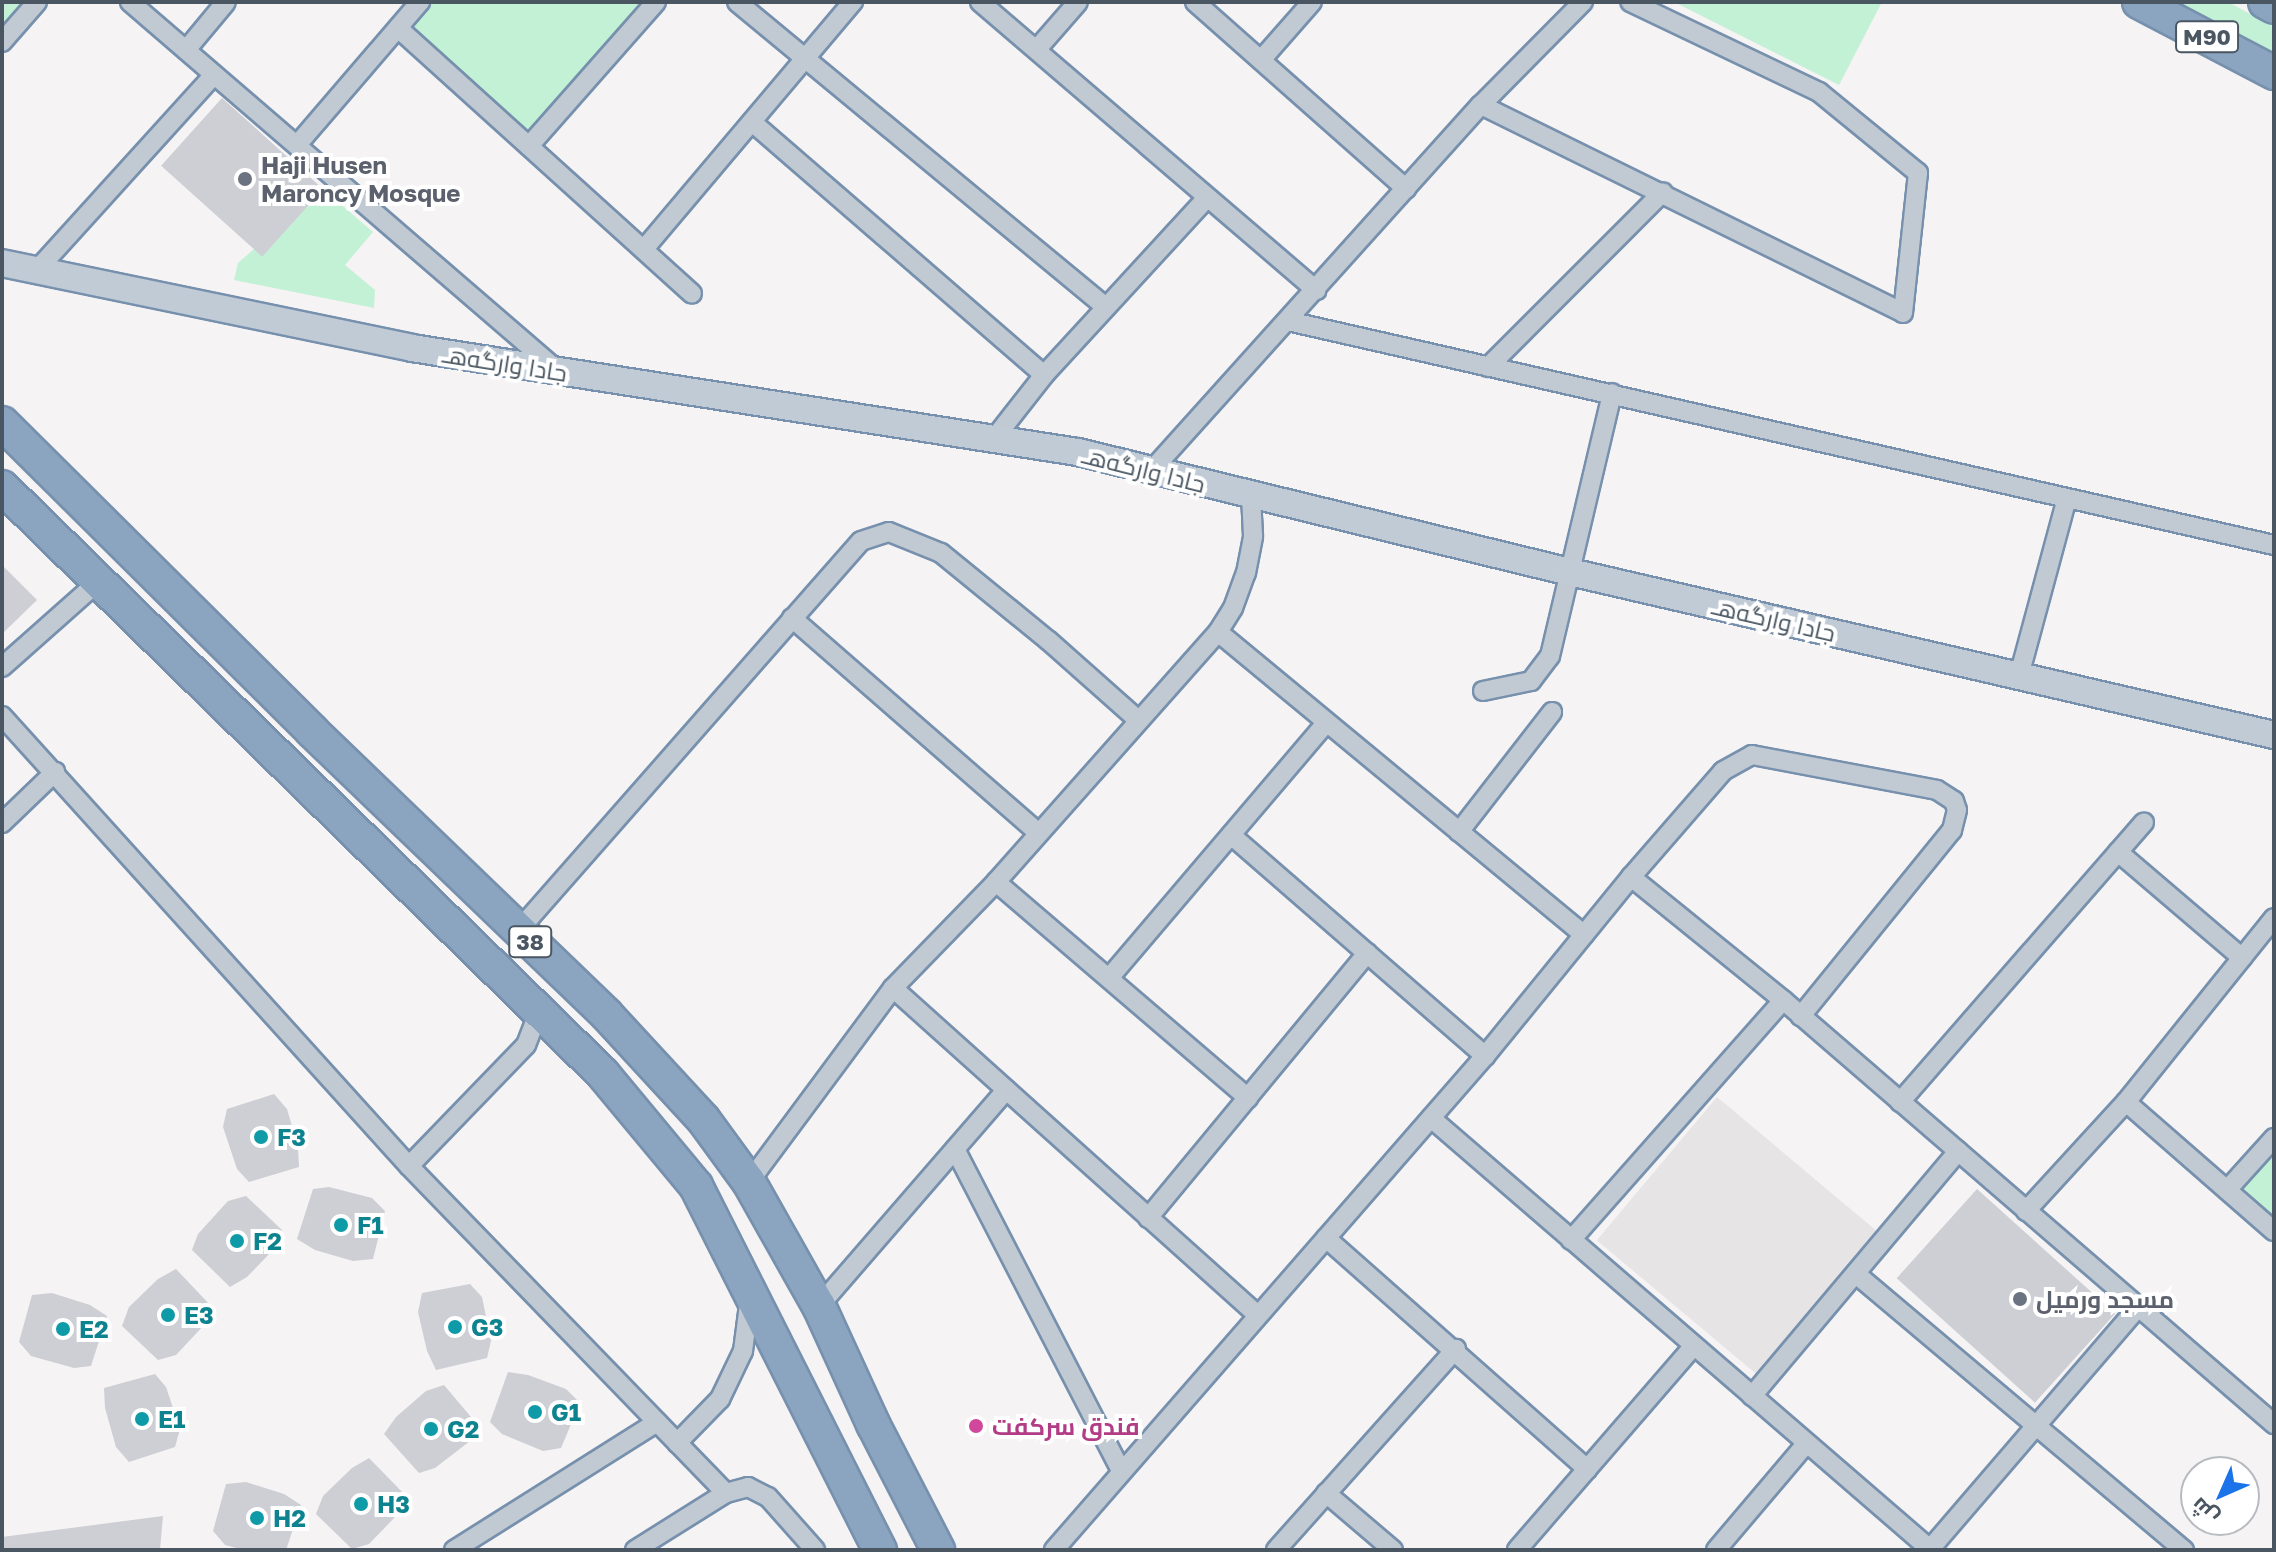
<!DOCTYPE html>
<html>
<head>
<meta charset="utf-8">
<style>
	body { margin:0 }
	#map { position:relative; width:2276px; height:1552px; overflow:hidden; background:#f5f3f3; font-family:"Golos Text",Cairo,sans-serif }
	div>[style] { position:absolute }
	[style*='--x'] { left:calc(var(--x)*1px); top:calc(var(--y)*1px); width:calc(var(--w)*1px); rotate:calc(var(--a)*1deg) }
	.education>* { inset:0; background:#e6e4e5; transform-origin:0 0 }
	.green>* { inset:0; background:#c3f1d5 }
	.building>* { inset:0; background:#cdcfd5; transform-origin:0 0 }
	.roads { filter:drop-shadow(2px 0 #7690ad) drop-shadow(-2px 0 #7690ad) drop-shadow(0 2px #7690ad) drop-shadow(0 -2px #7690ad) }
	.street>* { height:18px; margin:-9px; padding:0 9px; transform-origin:9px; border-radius:9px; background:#c1cad2 }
	.secondary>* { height:26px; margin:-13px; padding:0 13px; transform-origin:13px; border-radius:13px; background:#c1cbd6 }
	.highway>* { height:32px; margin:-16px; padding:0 16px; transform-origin:16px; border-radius:16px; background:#8ba5c1 }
	.dots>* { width:22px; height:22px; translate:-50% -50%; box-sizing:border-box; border:4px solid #fff; border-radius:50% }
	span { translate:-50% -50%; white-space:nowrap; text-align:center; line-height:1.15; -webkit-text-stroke:8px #fff; paint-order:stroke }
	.shield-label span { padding:2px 6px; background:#fff; border:2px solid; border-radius:6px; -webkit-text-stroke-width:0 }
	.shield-label { font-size:22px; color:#4a5661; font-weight:700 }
	.worship-label { font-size:24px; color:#5b616d; font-weight:700 }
	.left { translate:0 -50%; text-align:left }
	.street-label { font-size:24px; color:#4a5661 }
	.culture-label { font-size:24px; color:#0d838f; font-weight:700 }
	.hotel-label { font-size:24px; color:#b23c85; font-weight:700 }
	.frame { position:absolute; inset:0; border:4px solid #4a5661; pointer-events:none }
	.north { position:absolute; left:2180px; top:1456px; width:80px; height:80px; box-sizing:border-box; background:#fff; border:2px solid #b7bbc0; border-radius:50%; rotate:225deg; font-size:22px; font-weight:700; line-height:32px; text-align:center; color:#4a5661 }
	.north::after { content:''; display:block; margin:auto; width:28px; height:36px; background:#1a73e8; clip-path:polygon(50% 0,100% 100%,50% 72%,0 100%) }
</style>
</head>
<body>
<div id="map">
	<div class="education">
		<i style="left:1717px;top:1097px;width:221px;height:187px;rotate:40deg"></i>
	</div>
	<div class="green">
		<i style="clip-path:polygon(2px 2px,37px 2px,2px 42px)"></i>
		<i style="clip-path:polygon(420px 2px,656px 2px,529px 146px,398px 28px)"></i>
		<i style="clip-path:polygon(1674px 2px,1882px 2px,1839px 85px)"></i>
		<i style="clip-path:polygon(2169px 2px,2228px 2px,2274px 27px,2274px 60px)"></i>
		<i style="clip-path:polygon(323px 189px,373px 232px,345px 265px,375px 290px,374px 308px,234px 280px,238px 263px)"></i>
		<i style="clip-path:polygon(2274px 1138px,2274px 1231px,2227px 1190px)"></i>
	</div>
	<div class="building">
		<i style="left:222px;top:98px;width:136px;height:91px;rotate:42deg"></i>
		<i style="clip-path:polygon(2px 565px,37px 600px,2px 634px)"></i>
		<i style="clip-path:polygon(274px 1094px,287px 1109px,298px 1147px,299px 1167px,249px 1182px,237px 1169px,223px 1127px,227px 1109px)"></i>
		<i style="clip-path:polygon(329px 1187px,372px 1198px,385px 1211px,373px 1259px,353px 1261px,315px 1250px,297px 1239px,313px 1189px)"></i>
		<i style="left:1977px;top:1189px;width:186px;height:120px;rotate:42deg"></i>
		<i style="clip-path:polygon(246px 1196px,282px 1230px,275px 1248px,247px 1277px,230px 1287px,192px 1250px,198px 1234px,228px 1201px)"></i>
		<i style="clip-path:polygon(176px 1269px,212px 1307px,206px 1323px,176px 1355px,158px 1360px,122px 1326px,129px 1307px,158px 1279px)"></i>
		<i style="clip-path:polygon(470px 1284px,482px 1297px,491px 1341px,487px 1358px,436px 1370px,427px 1351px,418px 1312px,422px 1293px)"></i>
		<i style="clip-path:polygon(52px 1293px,90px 1305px,107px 1316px,91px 1366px,74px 1368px,31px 1356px,19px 1342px,32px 1295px)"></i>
		<i style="clip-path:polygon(508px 1372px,528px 1375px,566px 1389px,580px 1403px,561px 1448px,543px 1451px,502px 1434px,490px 1422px)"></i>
		<i style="clip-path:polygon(155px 1374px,166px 1387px,180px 1429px,175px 1447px,129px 1462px,116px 1447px,105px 1408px,104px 1388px)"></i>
		<i style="clip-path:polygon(444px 1385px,476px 1423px,470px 1441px,435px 1468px,419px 1473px,384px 1434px,396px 1417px,426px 1391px)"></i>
		<i style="clip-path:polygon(369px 1458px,406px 1496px,400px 1512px,369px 1544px,352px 1549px,316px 1514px,323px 1496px,352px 1468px)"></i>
		<i style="clip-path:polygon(246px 1482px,284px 1494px,301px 1505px,286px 1550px,244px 1550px,225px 1545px,213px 1531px,226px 1484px)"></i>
		<i style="clip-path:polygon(163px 1516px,160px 1550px,2px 1550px,2px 1537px)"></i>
	</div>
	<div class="roads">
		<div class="street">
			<i style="--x:130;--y:2;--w:564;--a:40.76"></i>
			<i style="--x:737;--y:2;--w:477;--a:39.6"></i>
			<i style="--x:980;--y:2;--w:443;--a:40.6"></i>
			<i style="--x:1195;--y:2;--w:282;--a:41.5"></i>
			<i style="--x:398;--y:28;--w:396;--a:42.1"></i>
			<i style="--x:2;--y:42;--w:53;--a:-48.8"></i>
			<i style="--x:1037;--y:49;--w:62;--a:-48.9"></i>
			<i style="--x:186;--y:50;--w:62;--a:-50.2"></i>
			<i style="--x:1261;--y:60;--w:77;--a:-48.7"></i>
			<i style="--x:1481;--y:105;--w:470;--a:26.2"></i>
			<i style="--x:1903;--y:313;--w:141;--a:-83.9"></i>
			<i style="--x:1918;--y:173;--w:128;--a:-140.7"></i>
			<i style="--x:1819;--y:92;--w:209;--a:-154.5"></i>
			<i style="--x:752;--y:122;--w:386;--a:40.9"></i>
			<i style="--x:297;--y:145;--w:189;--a:-49.3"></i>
			<i style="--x:529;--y:146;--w:192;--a:-48.6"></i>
			<i style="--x:644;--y:249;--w:324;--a:-49.8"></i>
			<i style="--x:37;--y:270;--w:263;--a:-47.8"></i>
			<i style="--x:1288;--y:321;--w:1011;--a:12.8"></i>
			<i style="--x:1488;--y:367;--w:247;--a:-45"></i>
			<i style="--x:993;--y:440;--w:83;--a:-51.9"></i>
			<i style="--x:1044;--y:375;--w:239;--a:-47.4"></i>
			<i style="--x:1151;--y:471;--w:493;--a:-48"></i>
			<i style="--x:1481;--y:105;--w:145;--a:-45.3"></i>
			<i style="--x:792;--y:618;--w:325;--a:41.1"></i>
			<i style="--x:1218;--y:632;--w:475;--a:39.6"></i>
			<i style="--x:2;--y:667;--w:130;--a:-41.6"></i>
			<i style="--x:2019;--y:676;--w:184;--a:-74.9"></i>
			<i style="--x:1483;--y:691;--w:49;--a:-11.8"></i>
			<i style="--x:1531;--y:681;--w:31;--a:-53"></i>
			<i style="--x:1550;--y:656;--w:270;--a:-76.7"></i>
			<i style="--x:2;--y:716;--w:607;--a:47.87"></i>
			<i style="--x:409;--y:1166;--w:455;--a:45.9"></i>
			<i style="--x:2;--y:823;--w:74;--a:-43.9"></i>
			<i style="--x:1459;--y:832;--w:152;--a:-52.2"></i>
			<i style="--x:1231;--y:835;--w:337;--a:41"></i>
			<i style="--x:2118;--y:852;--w:163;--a:40.5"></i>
			<i style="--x:1631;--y:877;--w:196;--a:39"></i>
			<i style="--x:1783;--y:1000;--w:649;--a:40.81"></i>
			<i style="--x:996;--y:882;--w:332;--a:40.6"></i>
			<i style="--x:518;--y:931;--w:519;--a:-48.67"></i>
			<i style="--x:861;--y:541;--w:29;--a:-18"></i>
			<i style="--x:889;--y:532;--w:56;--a:22"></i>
			<i style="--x:941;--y:553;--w:139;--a:39.2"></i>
			<i style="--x:1049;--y:641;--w:118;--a:41.6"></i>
			<i style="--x:1109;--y:978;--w:335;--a:-49.6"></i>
			<i style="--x:893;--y:988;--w:489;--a:41.9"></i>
			<i style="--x:1900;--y:1102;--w:371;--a:-48.9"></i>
			<i style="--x:2126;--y:1102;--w:196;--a:41.1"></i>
			<i style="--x:1431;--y:1118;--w:661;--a:40.83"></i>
			<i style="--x:955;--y:1149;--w:362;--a:62.7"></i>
			<i style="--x:409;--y:1166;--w:168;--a:-46"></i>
			<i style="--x:526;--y:1045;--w:25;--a:-69"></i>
			<i style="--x:535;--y:1022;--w:16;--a:-94"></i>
			<i style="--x:749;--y:1182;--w:242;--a:-53.4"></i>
			<i style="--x:893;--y:988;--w:148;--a:-45.8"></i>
			<i style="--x:996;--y:882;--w:334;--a:-48.4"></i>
			<i style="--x:1218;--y:632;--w:28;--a:-58"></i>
			<i style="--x:1233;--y:608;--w:37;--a:-70"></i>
			<i style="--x:1246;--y:573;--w:38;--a:-79"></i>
			<i style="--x:1253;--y:536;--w:41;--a:-92.8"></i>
			<i style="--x:2227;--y:1190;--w:70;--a:-47.9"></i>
			<i style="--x:2026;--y:1211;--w:148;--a:-47.5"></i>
			<i style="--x:2126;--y:1102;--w:236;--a:-51.2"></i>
			<i style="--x:1148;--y:1218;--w:344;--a:-50.4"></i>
			<i style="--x:1326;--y:1238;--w:349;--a:41.5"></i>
			<i style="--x:1571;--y:1240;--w:320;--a:-48.5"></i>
			<i style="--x:1856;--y:1274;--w:429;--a:40.1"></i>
			<i style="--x:819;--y:1306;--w:286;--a:-49.1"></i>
			<i style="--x:1752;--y:1396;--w:320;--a:-49.9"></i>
			<i style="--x:677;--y:1443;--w:62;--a:-45.7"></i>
			<i style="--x:720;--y:1399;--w:53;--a:-64.4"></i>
			<i style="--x:743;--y:1351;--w:54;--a:-82.6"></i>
			<i style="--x:1326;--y:1493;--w:88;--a:40.4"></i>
			<i style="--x:1930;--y:1549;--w:319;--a:-49.3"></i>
			<i style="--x:454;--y:1550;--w:240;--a:-32.2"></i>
			<i style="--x:635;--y:1550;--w:107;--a:-32.1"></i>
			<i style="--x:726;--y:1493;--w:23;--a:-15"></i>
			<i style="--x:748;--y:1487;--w:22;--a:27"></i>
			<i style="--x:768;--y:1497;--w:71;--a:48.4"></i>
			<i style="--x:1054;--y:1550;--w:656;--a:-48.9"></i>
			<i style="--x:1485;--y:1056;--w:231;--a:-50.8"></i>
			<i style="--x:1631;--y:877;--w:140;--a:-49"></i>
			<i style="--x:1723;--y:771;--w:33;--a:-29"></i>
			<i style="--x:1752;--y:755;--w:188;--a:10.7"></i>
			<i style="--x:1937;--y:790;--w:20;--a:33"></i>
			<i style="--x:1954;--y:801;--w:9;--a:72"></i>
			<i style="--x:1957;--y:810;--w:21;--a:104"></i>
			<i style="--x:1952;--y:830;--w:240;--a:129.1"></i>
			<i style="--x:1276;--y:1550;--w:270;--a:-48.2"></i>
			<i style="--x:1517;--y:1550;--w:270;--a:-49.1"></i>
			<i style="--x:1716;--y:1550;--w:139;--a:-49.7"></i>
		</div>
		<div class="secondary">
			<i style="--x:2;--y:263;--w:419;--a:11.7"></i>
			<i style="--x:412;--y:348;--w:674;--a:8.88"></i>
			<i style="--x:1078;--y:452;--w:506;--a:13.71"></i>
			<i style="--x:1570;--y:572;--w:723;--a:13.04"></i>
		</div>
		<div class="highway">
			<i style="--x:2139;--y:2;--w:153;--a:27.7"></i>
			<i style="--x:2265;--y:2;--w:10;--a:29"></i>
			<i style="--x:2;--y:423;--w:437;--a:44.8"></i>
			<i style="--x:312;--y:731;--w:408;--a:43.9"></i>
			<i style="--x:606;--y:1014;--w:143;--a:47.3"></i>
			<i style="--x:703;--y:1119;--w:78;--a:53.9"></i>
			<i style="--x:749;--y:1182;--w:142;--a:60.6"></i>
			<i style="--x:819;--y:1306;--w:130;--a:65.4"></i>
			<i style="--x:873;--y:1424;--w:142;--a:62.7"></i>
			<i style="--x:2;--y:487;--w:840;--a:44.32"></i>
			<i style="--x:603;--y:1074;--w:146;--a:50.3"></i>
			<i style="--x:696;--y:1186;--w:408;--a:63.2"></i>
		</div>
	</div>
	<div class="dots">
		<i style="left:245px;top:179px;background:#6b7280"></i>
		<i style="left:261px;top:1137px;background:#0f9aa8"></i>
		<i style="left:341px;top:1225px;background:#0f9aa8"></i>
		<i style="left:237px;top:1241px;background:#0f9aa8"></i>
		<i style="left:2020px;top:1299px;background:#6b7280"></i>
		<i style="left:168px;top:1315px;background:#0f9aa8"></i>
		<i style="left:455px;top:1327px;background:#0f9aa8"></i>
		<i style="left:63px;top:1329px;background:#0f9aa8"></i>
		<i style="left:535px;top:1412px;background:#0f9aa8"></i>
		<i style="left:142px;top:1419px;background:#0f9aa8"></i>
		<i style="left:976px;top:1426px;background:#d1479c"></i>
		<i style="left:431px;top:1429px;background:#0f9aa8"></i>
		<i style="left:361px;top:1504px;background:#0f9aa8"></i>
		<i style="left:257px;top:1518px;background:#0f9aa8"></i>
	</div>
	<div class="shield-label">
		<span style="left:2207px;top:37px">M90</span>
		<span style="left:530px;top:942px">38</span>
	</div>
	<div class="worship-label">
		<span class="left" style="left:261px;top:179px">Haji Husen<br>Maroncy Mosque</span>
		<span class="left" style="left:2036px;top:1299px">مسجد ورميل</span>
	</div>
	<div class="street-label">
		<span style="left:505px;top:363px;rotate:9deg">جادا وارگه‌هـ</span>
		<span style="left:1144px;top:469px;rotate:14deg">جادا وارگه‌هـ</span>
		<span style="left:1774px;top:619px;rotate:13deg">جادا وارگه‌هـ</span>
	</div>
	<div class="culture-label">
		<span class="left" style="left:277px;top:1137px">F3</span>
		<span class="left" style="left:357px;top:1225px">F1</span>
		<span class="left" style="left:253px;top:1241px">F2</span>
		<span class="left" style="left:184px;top:1315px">E3</span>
		<span class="left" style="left:471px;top:1327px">G3</span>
		<span class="left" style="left:79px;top:1329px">E2</span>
		<span class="left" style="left:551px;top:1412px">G1</span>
		<span class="left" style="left:158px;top:1419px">E1</span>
		<span class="left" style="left:447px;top:1429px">G2</span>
		<span class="left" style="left:377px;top:1504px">H3</span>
		<span class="left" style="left:273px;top:1518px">H2</span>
	</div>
	<div class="hotel-label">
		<span class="left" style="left:992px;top:1426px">فندق سركفت</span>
	</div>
	<div class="frame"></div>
	<div class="north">ش</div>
</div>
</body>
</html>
